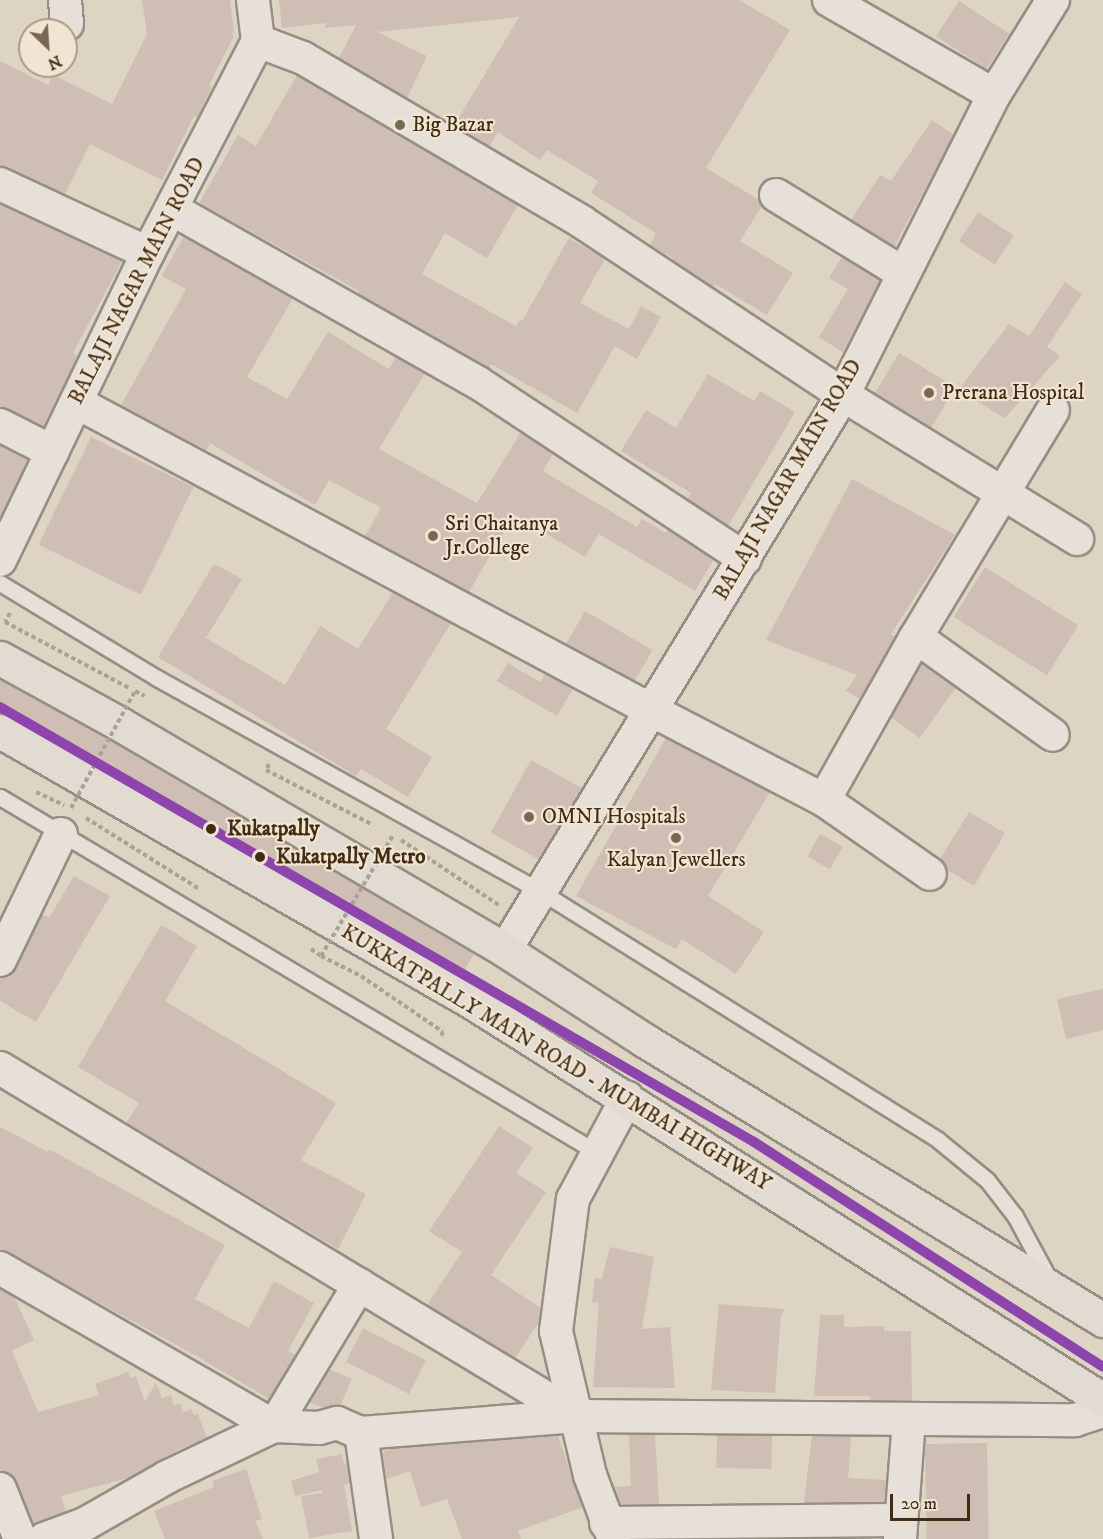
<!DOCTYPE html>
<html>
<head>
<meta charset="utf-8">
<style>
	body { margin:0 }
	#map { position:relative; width:1103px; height:1539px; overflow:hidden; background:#ded4c4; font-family:"IM FELL DW Pica",serif }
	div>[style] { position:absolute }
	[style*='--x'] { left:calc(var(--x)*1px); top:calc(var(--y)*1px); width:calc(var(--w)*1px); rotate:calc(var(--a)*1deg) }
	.building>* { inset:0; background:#cebeb4; transform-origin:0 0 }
	.path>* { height:4px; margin-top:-2px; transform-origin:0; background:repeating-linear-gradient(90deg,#a8a29a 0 4.5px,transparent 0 7.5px) }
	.roads { filter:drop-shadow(2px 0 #968e83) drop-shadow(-2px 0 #968e83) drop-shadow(0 2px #968e83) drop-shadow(0 -2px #968e83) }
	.service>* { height:15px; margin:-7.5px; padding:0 7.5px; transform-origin:7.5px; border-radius:7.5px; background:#e6e0d8 }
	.minor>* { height:32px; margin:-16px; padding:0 16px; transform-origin:16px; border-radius:16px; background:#e6e0d8 }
	.trunk>* { height:33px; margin:-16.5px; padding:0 16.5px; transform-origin:16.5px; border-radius:16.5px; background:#e1dbd2 }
	.path-bridge>* { height:4px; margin-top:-2px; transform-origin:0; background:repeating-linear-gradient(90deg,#a8a29a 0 4.5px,transparent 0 7.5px) }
	.metro-1>* { height:10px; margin:-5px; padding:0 5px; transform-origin:5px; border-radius:5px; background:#8e44ad }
	.dots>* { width:16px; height:16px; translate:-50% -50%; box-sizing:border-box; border:3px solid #f1e4d2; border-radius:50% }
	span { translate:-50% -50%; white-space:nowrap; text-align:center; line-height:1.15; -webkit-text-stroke:4.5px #f1e4d2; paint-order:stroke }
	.poi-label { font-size:21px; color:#412d14 }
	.left { translate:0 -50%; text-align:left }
	.street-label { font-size:21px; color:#412d14 }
	.stop-label { font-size:21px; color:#412d14; font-weight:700 }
	.north { position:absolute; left:18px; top:18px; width:60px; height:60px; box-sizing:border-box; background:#f1e4d2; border:2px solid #ab9b86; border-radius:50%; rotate:155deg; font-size:16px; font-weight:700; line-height:24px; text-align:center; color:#412d14 }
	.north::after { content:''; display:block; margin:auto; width:21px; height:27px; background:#786752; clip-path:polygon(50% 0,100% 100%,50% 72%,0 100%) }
	.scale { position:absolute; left:890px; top:1494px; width:80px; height:27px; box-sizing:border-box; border:3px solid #412d14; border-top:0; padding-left:8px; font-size:18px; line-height:21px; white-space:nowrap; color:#412d14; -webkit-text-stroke:4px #f1e4d2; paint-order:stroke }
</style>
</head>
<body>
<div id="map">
	<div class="building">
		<i style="clip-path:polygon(142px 0,230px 0,234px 33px,230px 33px,234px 36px,209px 85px,212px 87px,197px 118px,194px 116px,162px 180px,90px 144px,65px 194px,0 166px,0 61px,48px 85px,53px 75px,112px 104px,147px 34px)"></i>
		<i style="clip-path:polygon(279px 0,739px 0,790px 30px,706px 168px,759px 200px,762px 206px,740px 241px,793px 273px,767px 315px,715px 284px,713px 287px,672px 260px,673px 258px,650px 245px,656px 233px,591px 193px,598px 181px,547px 150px,540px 160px,498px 132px,489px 147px,454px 126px,519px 17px,377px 32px,427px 56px,407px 98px,339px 58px,356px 25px,324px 28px,327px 23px,282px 28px)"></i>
		<i style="left:959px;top:1px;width:60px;height:42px;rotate:33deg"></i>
		<i style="clip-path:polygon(297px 75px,518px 205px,487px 258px,445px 233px,422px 274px,516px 326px,520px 320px,522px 321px,569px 238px,605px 259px,580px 303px,629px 329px,641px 306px,661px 317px,637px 359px,615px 346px,577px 413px,491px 364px,489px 368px,357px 294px,359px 291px,199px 203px,238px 135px,256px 146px)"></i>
		<i style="clip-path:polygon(932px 120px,954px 135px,894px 247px,851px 220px,880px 175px,891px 181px)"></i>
		<i style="clip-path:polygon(0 204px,122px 261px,73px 353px,79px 356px,43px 427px,0 407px)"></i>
		<i style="left:978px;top:212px;width:43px;height:35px;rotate:33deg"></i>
		<i style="clip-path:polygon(184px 236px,293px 298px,247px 377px,287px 399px,328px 332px,389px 369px,396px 356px,425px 373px,379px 449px,477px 503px,521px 432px,553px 454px,543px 471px,637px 527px,642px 519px,666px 533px,668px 530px,708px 556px,713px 561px,695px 591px,599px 534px,585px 557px,514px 514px,469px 592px,365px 536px,381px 508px,329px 480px,315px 505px,210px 443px,206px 451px,121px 405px,186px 289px,162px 276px)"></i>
		<i style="clip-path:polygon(842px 257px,881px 280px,843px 352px,819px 337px,848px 289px,829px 278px)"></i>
		<i style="clip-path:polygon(1065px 282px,1082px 294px,1047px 347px,1060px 356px,1005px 418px,958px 390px,1009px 324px,1029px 336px)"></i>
		<i style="left:899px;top:353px;width:66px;height:47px;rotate:31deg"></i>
		<i style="clip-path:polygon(708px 374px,754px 401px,760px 391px,795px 412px,728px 526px,687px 499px,691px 493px,621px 451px,646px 410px,676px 428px)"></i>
		<i style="left:91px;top:437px;width:114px;height:120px;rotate:26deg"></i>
		<i style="clip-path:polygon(0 445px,28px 460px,0 519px)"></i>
		<i style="clip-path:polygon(852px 479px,955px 535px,891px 634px,896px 637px,860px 699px,846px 691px,857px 675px,766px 640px)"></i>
		<i style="clip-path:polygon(214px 564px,242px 579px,206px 638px,285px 685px,320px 626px,358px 649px,393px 592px,451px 623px,386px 729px,432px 757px,408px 797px,361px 769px,356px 776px,158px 657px)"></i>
		<i style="left:985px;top:567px;width:110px;height:59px;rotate:32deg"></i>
		<i style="left:585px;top:611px;width:78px;height:38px;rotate:30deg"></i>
		<i style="clip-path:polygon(508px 663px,540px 682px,545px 674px,573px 689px,557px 716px,497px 681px)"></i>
		<i style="left:922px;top:663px;width:42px;height:62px;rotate:36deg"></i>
		<i style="clip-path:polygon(0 679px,111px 740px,474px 954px,462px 974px,9px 715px,0 712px)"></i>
		<i style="clip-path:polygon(666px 738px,770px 792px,708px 896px,764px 932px,736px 974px,682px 939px,676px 949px,576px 896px)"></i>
		<i style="left:531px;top:760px;width:58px;height:83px;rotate:29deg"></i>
		<i style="clip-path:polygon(969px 812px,1005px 833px,974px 886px,947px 870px,940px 859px)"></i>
		<i style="left:820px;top:834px;width:26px;height:26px;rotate:29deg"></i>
		<i style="clip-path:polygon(74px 876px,110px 896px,36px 1022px,0 1001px,0 978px,10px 975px,16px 968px,42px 914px,49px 918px)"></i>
		<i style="clip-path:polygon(161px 925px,197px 946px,165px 1001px,336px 1103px,301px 1160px,366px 1194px,338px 1249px,126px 1123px,139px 1103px,78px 1067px)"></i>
		<i style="clip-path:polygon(1103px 989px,1103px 1030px,1066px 1039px,1057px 999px)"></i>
		<i style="clip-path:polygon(499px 1126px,533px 1148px,516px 1173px,546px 1192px,491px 1275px,541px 1308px,539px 1322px,515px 1358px,427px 1305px,462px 1252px,429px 1231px)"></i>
		<i style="clip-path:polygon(0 1127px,48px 1152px,49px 1149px,225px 1245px,195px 1299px,249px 1328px,274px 1281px,314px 1303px,288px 1351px,296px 1355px,269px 1399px,193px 1354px,0 1249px)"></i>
		<i style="clip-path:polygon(610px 1247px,654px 1257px,642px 1329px,670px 1327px,675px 1388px,593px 1387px,599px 1303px,592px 1302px,595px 1278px,602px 1279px)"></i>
		<i style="clip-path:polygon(0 1289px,14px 1297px,34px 1340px,12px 1351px,38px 1412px,99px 1395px,95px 1384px,128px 1372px,130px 1378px,136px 1376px,145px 1402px,156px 1382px,162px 1398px,171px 1395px,174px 1406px,180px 1403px,183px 1412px,191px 1409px,193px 1415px,198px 1414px,207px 1438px,180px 1449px,128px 1478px,61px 1496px,66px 1512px,34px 1525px,16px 1482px,11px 1475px,0 1471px)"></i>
		<i style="clip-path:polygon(719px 1304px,785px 1309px,781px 1315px,775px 1393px,711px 1390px)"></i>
		<i style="clip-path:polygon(820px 1315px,844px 1315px,844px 1327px,884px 1326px,884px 1331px,911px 1331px,912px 1401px,870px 1400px,870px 1396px,814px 1396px)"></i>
		<i style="left:363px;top:1328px;width:71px;height:38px;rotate:27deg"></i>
		<i style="clip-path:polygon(329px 1369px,352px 1379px,340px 1406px,324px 1408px,309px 1402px)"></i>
		<i style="clip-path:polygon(629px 1434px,655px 1435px,659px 1504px,620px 1505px,614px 1487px,631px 1486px)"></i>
		<i style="left:717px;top:1435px;width:55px;height:33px;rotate:1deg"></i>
		<i style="clip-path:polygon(558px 1436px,583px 1507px,518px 1531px,521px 1539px,462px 1539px,447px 1499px,421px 1507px,410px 1471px,386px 1479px,382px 1452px,394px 1448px)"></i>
		<i style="clip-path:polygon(812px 1436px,851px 1437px,848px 1478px,886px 1480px,885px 1502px,804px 1503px)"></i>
		<i style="left:987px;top:1443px;width:96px;height:62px;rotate:89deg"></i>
		<i style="clip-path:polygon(342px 1454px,344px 1464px,347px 1463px,350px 1483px,344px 1485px,352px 1531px,309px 1538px,301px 1496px,323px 1493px,322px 1490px,295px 1496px,291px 1481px,319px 1472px,316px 1459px)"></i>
		<i style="clip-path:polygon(246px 1469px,262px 1519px,255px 1521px,263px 1539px,165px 1539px,154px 1511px,214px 1487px,212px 1481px)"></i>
	</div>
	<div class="path">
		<i style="--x:10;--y:613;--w:10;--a:119"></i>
		<i style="--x:5;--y:622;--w:140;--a:28"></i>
		<i style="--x:269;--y:764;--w:7;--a:117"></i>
		<i style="--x:266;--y:770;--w:120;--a:27.2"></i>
		<i style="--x:36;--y:792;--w:31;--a:25"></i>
		<i style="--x:86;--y:818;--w:133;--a:32.1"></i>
		<i style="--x:401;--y:840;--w:118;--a:33.6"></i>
		<i style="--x:321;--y:956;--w:45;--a:26.6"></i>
		<i style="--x:361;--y:976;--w:99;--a:34.3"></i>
		<i style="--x:443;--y:1032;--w:4;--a:117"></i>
	</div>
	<div class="roads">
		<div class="service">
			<i style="--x:0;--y:583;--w:184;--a:31.2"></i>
			<i style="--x:157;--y:678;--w:438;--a:29.1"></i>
			<i style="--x:540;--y:891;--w:469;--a:32"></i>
			<i style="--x:938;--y:1140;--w:63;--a:39.2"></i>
			<i style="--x:987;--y:1180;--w:46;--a:52.1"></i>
			<i style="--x:1015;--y:1216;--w:72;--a:61.6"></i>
			<i style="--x:0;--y:797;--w:696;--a:30.77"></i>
		</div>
		<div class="minor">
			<i style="--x:65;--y:0;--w:24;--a:85"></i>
			<i style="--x:829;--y:0;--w:190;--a:29.9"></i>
			<i style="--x:258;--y:41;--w:48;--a:20.7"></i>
			<i style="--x:303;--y:58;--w:324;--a:30.4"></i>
			<i style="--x:582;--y:222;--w:313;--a:33.5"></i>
			<i style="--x:843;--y:395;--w:275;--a:31.6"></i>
			<i style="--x:0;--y:184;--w:163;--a:25"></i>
			<i style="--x:776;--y:195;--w:149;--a:31.6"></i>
			<i style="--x:172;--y:209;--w:351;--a:29.6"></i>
			<i style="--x:477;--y:382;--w:321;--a:33.4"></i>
			<i style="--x:76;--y:402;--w:650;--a:28.18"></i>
			<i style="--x:649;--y:709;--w:197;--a:27.5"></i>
			<i style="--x:824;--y:800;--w:129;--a:34.9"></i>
			<i style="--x:0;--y:425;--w:59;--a:27"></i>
			<i style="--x:0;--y:560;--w:341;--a:-64.3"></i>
			<i style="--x:148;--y:253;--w:239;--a:-62.6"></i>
			<i style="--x:258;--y:41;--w:41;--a:-97"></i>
			<i style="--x:916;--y:637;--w:168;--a:35.6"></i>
			<i style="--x:824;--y:800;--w:187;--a:-60.6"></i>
			<i style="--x:916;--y:637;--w:265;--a:-58.9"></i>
			<i style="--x:505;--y:950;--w:650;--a:-58.66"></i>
			<i style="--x:843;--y:395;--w:336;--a:-63.3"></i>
			<i style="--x:994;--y:95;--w:112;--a:-58.2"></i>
			<i style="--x:0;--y:960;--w:140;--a:-64.2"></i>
			<i style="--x:0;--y:1068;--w:673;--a:31.14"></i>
			<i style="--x:0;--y:1268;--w:316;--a:30"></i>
			<i style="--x:274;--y:1426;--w:45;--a:2.5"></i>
			<i style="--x:319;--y:1428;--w:19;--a:-16"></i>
			<i style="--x:337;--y:1423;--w:26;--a:23"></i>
			<i style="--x:361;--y:1433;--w:216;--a:-4.5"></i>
			<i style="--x:576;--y:1416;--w:499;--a:0.5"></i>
			<i style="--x:1075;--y:1420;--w:29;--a:-18"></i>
			<i style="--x:361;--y:1433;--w:107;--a:81.9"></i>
			<i style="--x:0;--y:1489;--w:54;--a:68.2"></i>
			<i style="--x:606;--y:1523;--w:295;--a:-0.6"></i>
			<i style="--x:44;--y:1539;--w:44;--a:-20.1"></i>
			<i style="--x:85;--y:1524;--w:95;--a:-29.8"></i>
			<i style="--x:167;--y:1477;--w:119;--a:-25.5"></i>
			<i style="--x:274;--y:1426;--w:165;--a:-58.9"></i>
			<i style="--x:614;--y:1539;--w:68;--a:-110.6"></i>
			<i style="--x:590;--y:1475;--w:148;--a:-103.3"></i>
			<i style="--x:556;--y:1331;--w:133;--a:-82.7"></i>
			<i style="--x:573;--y:1199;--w:115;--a:-61.9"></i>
			<i style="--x:900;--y:1539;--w:120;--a:-85.7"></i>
		</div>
		<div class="trunk">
			<i style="--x:0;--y:658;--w:137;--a:28.8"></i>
			<i style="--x:120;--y:724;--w:446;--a:30.4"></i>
			<i style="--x:505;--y:950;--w:166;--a:32.9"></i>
			<i style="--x:644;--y:1040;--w:538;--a:31.38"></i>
			<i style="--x:0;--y:731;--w:544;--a:29.86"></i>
			<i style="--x:472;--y:1002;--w:746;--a:32.24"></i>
		</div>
	</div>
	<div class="path-bridge">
		<i style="--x:71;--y:808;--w:133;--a:-61.3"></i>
		<i style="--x:135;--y:691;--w:11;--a:27"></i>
		<i style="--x:311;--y:949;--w:12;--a:35"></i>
		<i style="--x:321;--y:956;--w:141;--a:-59.2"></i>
	</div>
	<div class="metro-1">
		<i style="--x:0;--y:707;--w:870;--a:29.98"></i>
		<i style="--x:754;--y:1142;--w:415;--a:32.8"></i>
	</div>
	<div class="dots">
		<i style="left:400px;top:125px;background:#786752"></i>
		<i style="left:929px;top:393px;background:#786752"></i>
		<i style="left:433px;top:536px;background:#786752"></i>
		<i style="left:529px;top:817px;background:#786752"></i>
		<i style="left:211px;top:829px;background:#412d14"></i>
		<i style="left:676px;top:838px;background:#786752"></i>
		<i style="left:260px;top:857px;background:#412d14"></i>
	</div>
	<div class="poi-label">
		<span class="left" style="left:412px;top:125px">Big Bazar</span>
		<span class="left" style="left:942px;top:393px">Prerana Hospital</span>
		<span class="left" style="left:445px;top:536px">Sri Chaitanya<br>Jr.College</span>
		<span class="left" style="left:542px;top:817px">OMNI Hospitals</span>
		<span style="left:676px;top:860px">Kalyan Jewellers</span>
	</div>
	<div class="street-label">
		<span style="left:137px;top:281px;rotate:-63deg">BALAJI NAGAR MAIN ROAD</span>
		<span style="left:788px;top:480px;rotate:-60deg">BALAJI NAGAR MAIN ROAD</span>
		<span style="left:556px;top:1058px;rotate:31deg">KUKKATPALLY MAIN ROAD - MUMBAI HIGHWAY</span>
	</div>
	<div class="stop-label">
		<span class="left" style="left:227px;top:829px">Kukatpally</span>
		<span class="left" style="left:276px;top:857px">Kukatpally Metro</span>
	</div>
	<div class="north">N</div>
	<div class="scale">20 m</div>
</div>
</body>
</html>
